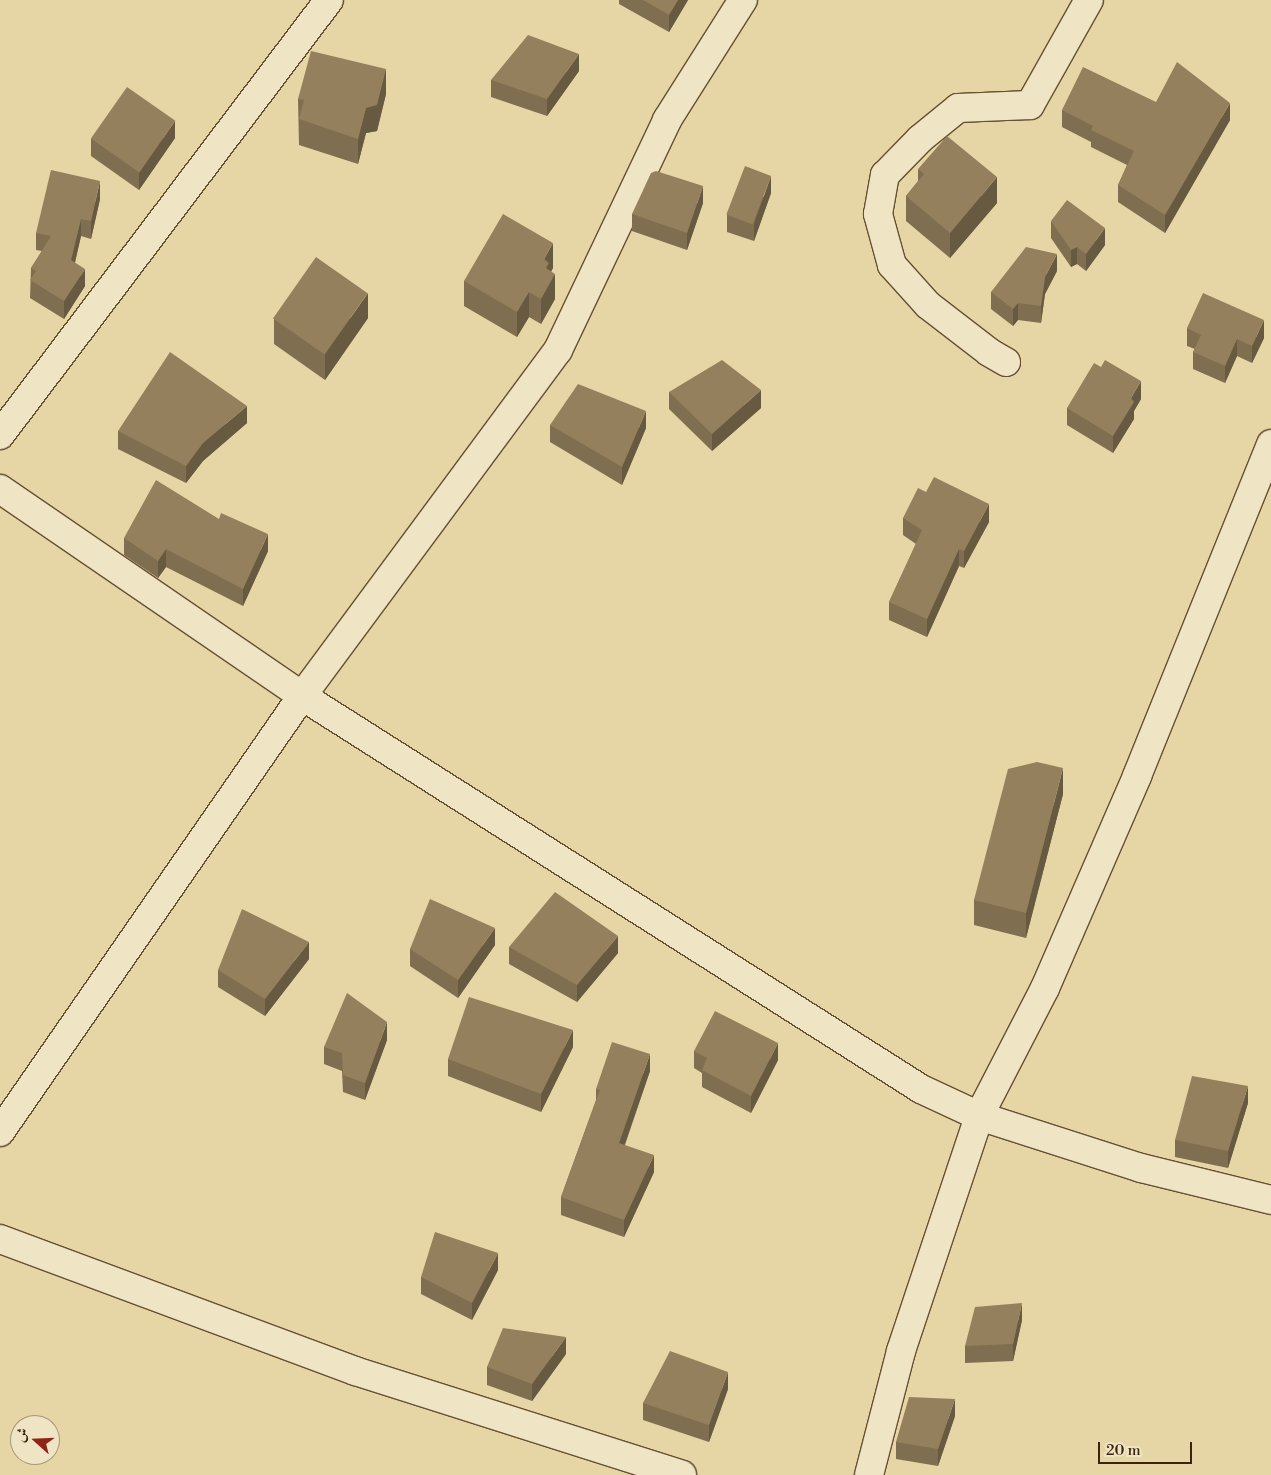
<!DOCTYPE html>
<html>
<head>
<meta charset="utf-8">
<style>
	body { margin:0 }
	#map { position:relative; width:1271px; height:1475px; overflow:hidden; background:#e6d5a5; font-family:"Libre Bodoni",Amiri,serif }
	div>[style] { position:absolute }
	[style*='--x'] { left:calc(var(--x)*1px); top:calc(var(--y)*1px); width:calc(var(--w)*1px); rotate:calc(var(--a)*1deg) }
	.roads { filter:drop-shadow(1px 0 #665032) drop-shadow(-1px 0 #665032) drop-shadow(0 1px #665032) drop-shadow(0 -1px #665032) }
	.street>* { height:28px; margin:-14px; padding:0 14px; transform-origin:14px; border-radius:14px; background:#efe4c4 }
	.wall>* { inset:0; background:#7f6e4f }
	.shaded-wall>* { inset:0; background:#685a40 }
	.building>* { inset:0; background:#94805c; transform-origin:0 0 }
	span { translate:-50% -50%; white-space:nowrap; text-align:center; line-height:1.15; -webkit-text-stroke:4px #efe4c4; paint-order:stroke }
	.north { position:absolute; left:10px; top:1415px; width:50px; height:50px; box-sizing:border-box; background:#efe4c4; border:1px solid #a7977a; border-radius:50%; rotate:290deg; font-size:14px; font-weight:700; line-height:20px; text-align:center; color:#3c230c }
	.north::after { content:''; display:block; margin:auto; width:18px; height:22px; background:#8f2418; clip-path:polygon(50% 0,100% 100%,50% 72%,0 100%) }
	.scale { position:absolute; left:1098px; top:1442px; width:94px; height:22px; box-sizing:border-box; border:2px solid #3c230c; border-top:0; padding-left:6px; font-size:15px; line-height:18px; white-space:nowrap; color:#3c230c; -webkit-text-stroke:4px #efe4c4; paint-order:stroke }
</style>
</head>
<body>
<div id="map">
	<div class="roads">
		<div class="street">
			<i style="--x:1006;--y:362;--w:20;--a:-150"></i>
			<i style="--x:989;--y:352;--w:77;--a:-142.4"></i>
			<i style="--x:928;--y:305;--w:54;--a:-132"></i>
			<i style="--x:892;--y:265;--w:53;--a:-105.4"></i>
			<i style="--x:878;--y:214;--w:40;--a:-80"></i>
			<i style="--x:885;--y:175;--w:50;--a:-45.8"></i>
			<i style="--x:920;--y:139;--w:49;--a:-39.2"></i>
			<i style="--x:958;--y:108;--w:72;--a:-2.4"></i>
			<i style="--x:1030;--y:105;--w:120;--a:-60.7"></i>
			<i style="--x:0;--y:435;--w:545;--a:-52.9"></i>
			<i style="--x:0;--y:489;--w:366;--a:34.4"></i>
			<i style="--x:302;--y:696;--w:733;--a:32.41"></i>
			<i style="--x:921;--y:1089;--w:64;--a:25"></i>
			<i style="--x:979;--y:1116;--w:144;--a:-62.7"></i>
			<i style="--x:1045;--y:988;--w:231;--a:-66.5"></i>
			<i style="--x:1137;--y:776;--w:358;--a:-68"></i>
			<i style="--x:0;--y:1132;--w:530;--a:-55.29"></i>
			<i style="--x:302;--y:696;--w:430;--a:-53.5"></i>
			<i style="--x:558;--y:350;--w:255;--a:-64.6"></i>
			<i style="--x:667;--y:120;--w:142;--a:-57.7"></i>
			<i style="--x:0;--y:1239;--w:379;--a:20.4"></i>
			<i style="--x:355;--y:1371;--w:343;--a:17.6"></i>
			<i style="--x:869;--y:1475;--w:128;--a:-75.5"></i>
			<i style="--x:901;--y:1351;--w:248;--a:-71.6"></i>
			<i style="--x:979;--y:1116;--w:170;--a:17.8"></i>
			<i style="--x:1141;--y:1168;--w:134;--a:13.8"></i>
		</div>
	</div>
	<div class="wall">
		<i style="clip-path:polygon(619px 0,688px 0,669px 32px,619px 4px)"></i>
		<i style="clip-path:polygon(579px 71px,547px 116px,491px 97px,491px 80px)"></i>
		<i style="clip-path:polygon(386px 94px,377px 131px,366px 133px,358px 164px,299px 145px,298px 99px)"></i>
		<i style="clip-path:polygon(1156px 102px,1230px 120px,1165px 233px,1118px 202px,1118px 185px,1127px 165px,1091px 147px,1091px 142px,1062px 127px,1062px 110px)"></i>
		<i style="clip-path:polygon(175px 138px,139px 190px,91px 156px,91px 139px)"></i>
		<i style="clip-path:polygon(918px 169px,997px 203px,950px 258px,906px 221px,906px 196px,918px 181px)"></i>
		<i style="clip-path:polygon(771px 193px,754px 241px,727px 232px,727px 215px)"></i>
		<i style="clip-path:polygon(100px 199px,91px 239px,81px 236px,75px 263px,85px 286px,64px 319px,30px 298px,31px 268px,42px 251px,36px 250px,36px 233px)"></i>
		<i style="clip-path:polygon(703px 203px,687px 250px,632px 231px,632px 214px)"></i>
		<i style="clip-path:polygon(1051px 221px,1105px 245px,1086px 271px,1077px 264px,1071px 267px,1051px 238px)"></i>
		<i style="clip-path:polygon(553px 268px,551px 271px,555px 299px,541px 324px,529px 317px,517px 337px,464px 306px,464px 281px)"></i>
		<i style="clip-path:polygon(1057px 271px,1045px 294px,1041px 323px,1018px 320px,1013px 326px,991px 309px,991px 292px)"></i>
		<i style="clip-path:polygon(368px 318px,325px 380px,274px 344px,274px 319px)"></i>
		<i style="clip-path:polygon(1187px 328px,1264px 338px,1252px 363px,1237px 356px,1225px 383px,1193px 369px,1193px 352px,1195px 349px,1187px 346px)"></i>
		<i style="clip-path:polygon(669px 392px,761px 408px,712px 451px,669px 409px)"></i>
		<i style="clip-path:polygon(1141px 399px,1134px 411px,1134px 419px,1113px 453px,1067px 425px,1067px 408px)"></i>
		<i style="clip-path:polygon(247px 423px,203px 461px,186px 483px,118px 449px,118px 431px)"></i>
		<i style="clip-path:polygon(550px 425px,646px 428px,622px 485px,550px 442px)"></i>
		<i style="clip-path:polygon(903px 518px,989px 522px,964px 568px,959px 566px,927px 637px,889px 620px,889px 602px,916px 544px,903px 535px)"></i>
		<i style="clip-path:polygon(124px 538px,268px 551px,243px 606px,166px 567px,158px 578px,124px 555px)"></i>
		<i style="clip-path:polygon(1063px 794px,1026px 938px,974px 925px,974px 900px)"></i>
		<i style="clip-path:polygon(495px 945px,458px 998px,410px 966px,410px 949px)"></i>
		<i style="clip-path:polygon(509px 947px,618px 953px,577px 1002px,509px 964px)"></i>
		<i style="clip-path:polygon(309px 959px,265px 1016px,218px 987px,218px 970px)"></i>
		<i style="clip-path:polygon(387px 1040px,365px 1100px,343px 1092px,342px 1071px,324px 1064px,324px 1047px)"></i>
		<i style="clip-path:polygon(573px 1047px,541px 1112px,448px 1076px,448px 1059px)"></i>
		<i style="clip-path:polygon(694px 1051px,778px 1060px,751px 1113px,702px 1087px,702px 1073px,694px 1068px)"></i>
		<i style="clip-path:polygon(650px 1071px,625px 1145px,654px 1172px,624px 1237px,561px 1215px,561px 1197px,596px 1100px,596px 1089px)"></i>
		<i style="clip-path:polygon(1248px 1103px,1228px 1168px,1175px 1157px,1175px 1140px)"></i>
		<i style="clip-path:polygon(498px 1270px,472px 1320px,421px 1294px,421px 1277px)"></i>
		<i style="clip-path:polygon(1022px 1320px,1013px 1361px,965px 1363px,965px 1346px)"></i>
		<i style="clip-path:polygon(566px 1354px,532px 1401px,487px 1385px,487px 1367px)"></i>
		<i style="clip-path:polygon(728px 1389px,709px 1442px,643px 1420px,643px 1403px)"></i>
		<i style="clip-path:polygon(955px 1416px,938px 1466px,896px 1459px,896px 1442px)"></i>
	</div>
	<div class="shaded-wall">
		<i style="clip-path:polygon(678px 0,688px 0,669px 32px,669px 15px)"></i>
		<i style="clip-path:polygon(579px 54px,579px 71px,547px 116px,547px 99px)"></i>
		<i style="clip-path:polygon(386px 69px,386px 94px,377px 131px,366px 133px,358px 164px,358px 139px,366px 108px)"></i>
		<i style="clip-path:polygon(1230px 103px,1230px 120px,1165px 233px,1165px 215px)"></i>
		<i style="clip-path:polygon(175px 121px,175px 138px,139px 190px,139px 173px)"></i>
		<i style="clip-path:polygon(771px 176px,771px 193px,754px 241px,754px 224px)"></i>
		<i style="clip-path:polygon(997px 177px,997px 203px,950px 258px,950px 233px)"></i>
		<i style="clip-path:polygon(100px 181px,100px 199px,91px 239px,91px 221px)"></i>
		<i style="clip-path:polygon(703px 186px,703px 203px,687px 250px,687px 233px)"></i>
		<i style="clip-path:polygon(81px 219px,81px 236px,71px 278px,71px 260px)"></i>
		<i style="clip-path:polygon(1105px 228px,1105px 245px,1086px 271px,1086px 254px)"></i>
		<i style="clip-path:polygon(553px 243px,553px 268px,549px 276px,555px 274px,555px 299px,541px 324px,541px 299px,544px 259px)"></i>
		<i style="clip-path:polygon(1077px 247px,1077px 264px,1071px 267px,1071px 250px)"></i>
		<i style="clip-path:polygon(1057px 254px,1057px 271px,1045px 294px,1041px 323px,1041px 306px,1045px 277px)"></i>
		<i style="clip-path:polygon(85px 269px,85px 286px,64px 319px,64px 301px)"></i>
		<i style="clip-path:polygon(529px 292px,529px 317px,517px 337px,517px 312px)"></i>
		<i style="clip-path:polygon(368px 293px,368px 318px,325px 380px,325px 354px)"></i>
		<i style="clip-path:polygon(1018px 303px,1018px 320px,1013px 326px,1013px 309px)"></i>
		<i style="clip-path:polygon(1264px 320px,1264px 338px,1252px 363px,1252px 346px)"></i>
		<i style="clip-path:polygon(1237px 339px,1237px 356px,1225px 383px,1225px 366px)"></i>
		<i style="clip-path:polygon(1141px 381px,1141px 399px,1134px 411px,1134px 419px,1113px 453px,1113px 436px,1131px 398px)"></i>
		<i style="clip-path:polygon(761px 390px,761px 408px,712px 451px,712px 434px)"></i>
		<i style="clip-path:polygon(247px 406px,247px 423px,203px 461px,186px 483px,186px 466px,203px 443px)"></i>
		<i style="clip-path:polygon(646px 411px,646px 428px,622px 485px,622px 467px)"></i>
		<i style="clip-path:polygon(989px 504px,989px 522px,964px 568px,964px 551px)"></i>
		<i style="clip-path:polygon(268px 534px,268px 551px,243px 606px,243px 589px)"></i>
		<i style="clip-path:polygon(166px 549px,166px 567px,158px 578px,158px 561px)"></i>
		<i style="clip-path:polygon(959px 549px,959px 566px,927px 637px,927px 619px)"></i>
		<i style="clip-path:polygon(1063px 768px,1063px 794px,1026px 938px,1026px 913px)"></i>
		<i style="clip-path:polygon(495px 928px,495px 945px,458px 998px,458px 980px)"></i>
		<i style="clip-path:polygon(618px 936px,618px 953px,577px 1002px,577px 985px)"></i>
		<i style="clip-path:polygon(309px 942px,309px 959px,265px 1016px,265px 999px)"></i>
		<i style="clip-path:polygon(387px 1022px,387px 1040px,365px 1100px,365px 1083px)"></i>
		<i style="clip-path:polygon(573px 1030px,573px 1047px,541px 1112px,541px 1094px)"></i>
		<i style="clip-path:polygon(778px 1043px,778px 1060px,751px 1113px,751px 1096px)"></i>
		<i style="clip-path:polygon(650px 1054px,650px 1071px,619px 1160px,619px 1143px)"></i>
		<i style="clip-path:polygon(1248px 1086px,1248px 1103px,1228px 1168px,1228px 1151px)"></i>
		<i style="clip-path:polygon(654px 1155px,654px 1172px,624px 1237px,624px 1220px)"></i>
		<i style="clip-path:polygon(498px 1253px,498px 1270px,472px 1320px,472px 1303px)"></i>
		<i style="clip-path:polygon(1022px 1303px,1022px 1320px,1013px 1361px,1013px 1344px)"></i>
		<i style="clip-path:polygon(566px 1337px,566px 1354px,532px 1401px,532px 1384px)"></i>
		<i style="clip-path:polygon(728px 1372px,728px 1389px,709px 1442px,709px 1425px)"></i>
		<i style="clip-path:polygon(955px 1399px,955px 1416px,938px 1466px,938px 1449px)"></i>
	</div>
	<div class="building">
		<i style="clip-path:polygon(643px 0,678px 0,669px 15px)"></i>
		<i style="clip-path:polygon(528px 35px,579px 54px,547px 99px,491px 80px)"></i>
		<i style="clip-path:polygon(311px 51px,386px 69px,377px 105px,366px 108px,358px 139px,299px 119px,304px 100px,298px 99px)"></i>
		<i style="clip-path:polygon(1177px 62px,1230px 103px,1165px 215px,1118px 185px,1134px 151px,1091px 130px,1093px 126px,1062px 110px,1083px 67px,1156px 102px)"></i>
		<i style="left:127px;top:87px;width:59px;height:63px;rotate:35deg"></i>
		<i style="clip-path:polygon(947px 136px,997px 177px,950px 233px,906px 196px,924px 174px,918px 169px)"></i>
		<i style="left:745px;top:166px;width:28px;height:52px;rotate:21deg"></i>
		<i style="clip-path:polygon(51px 170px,100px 181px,91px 221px,81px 219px,71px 260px,85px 269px,64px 301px,30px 280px,36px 271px,31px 268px,51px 236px,36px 233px)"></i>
		<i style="clip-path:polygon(656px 171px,703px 186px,687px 233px,632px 214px,651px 173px)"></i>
		<i style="clip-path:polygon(1067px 200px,1105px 228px,1086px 254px,1077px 247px,1071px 250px,1051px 221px)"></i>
		<i style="clip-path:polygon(503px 214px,553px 243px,544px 259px,549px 263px,546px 268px,555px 274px,541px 299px,529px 292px,517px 312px,464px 281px)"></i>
		<i style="clip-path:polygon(1026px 247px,1057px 254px,1045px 277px,1041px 306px,1018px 303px,1013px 309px,991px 292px)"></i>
		<i style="left:316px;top:257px;width:63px;height:75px;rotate:35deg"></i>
		<i style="clip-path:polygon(1203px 293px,1264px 320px,1252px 346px,1237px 339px,1225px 366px,1193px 352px,1201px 335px,1187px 328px)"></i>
		<i style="clip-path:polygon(170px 352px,247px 406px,203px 443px,186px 466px,118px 431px)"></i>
		<i style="clip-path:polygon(722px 360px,761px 390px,712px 434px,669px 392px)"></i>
		<i style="clip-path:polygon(1105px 360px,1141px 381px,1131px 398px,1134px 402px,1113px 436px,1067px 408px,1094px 363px,1101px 367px)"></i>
		<i style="clip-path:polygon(578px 384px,646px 411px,622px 467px,550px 425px)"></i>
		<i style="clip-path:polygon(934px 477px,989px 504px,964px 551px,959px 549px,927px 619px,889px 602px,922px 530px,903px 518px,918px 488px,926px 492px)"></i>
		<i style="clip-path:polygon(156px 480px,219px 519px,221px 513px,268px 534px,243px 589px,166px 549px,158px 561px,124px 538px)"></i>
		<i style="clip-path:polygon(1037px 762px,1063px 768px,1026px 913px,974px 900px,1008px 769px)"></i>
		<i style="clip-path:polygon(555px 892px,618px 936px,577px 985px,509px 947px)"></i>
		<i style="clip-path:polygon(430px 899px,495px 928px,458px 980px,410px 949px)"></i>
		<i style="clip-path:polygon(242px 909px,309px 942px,265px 999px,218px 970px)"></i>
		<i style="clip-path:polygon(347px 993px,387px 1022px,365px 1083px,343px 1075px,342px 1053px,324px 1047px)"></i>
		<i style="clip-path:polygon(469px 997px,573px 1030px,541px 1094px,448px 1059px)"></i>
		<i style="clip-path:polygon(715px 1011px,778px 1043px,751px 1096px,702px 1070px,707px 1058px,694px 1051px)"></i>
		<i style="clip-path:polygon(612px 1042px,650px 1054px,619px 1143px,654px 1155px,624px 1220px,561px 1197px,600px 1090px,596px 1089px)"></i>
		<i style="clip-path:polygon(1192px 1076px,1248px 1086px,1228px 1151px,1175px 1140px)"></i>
		<i style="clip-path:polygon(435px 1232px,498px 1253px,472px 1303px,421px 1277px)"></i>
		<i style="clip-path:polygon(1022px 1303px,1013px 1344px,965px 1346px,975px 1307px)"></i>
		<i style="clip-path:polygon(503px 1328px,566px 1337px,532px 1384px,487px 1367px)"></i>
		<i style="clip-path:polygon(670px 1351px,728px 1372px,709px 1425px,643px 1403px)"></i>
		<i style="clip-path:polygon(909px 1397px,955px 1399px,938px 1449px,896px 1442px)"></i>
	</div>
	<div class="north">ش</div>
	<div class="scale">20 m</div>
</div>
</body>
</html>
